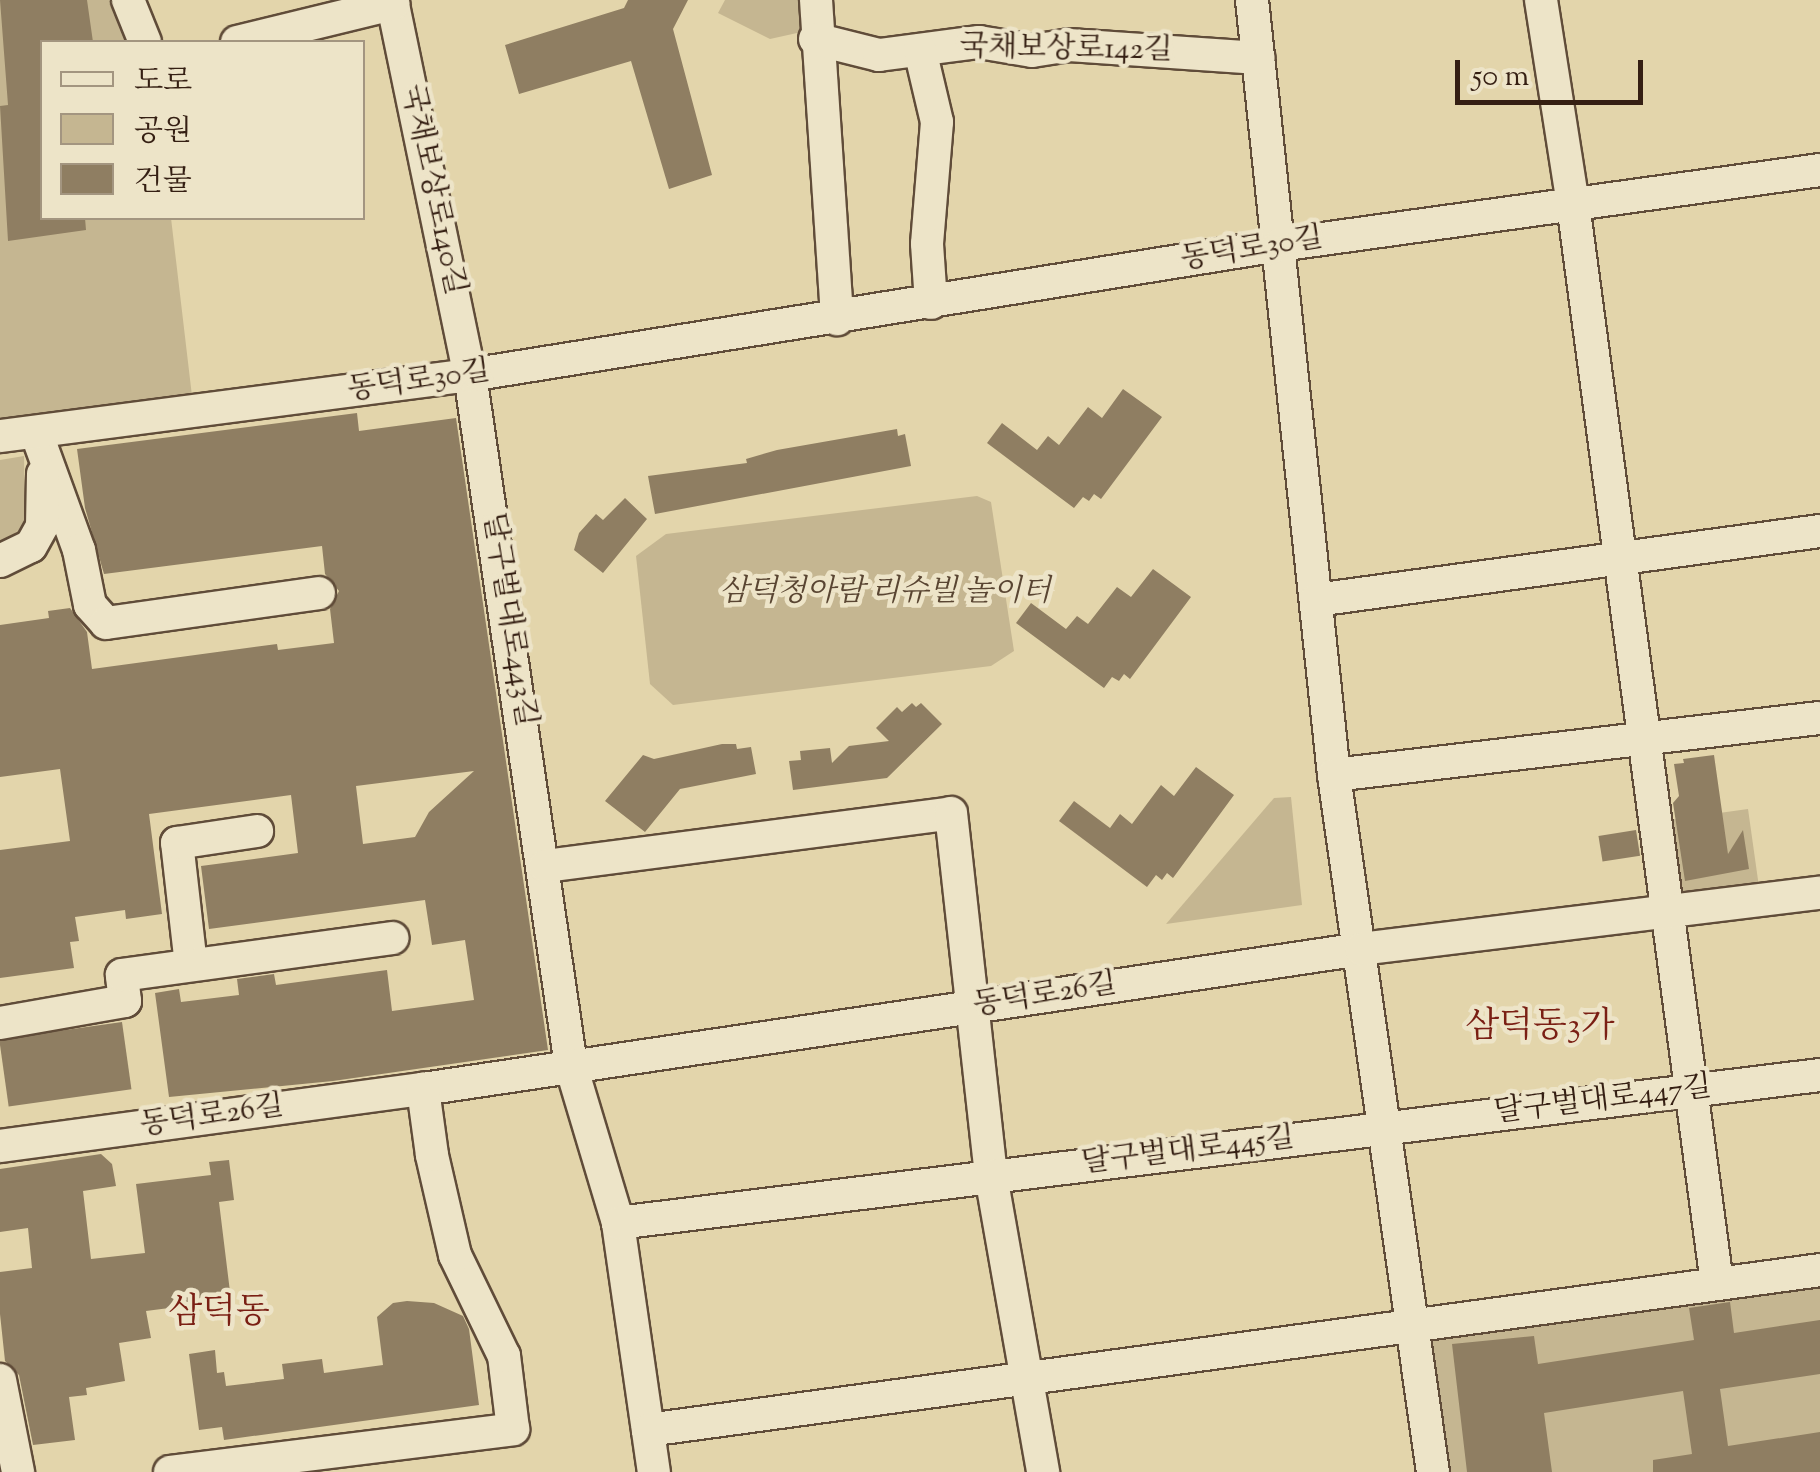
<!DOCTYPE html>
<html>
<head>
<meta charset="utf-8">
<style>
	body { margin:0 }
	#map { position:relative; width:1820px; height:1472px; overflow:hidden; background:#e3d5ab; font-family:"Sorts Mill Goudy","Noto Serif KR",serif }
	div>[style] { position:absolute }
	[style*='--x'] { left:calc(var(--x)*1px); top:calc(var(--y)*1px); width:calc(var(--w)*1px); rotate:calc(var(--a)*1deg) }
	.green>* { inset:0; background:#c5b691; transform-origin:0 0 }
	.building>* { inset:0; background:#8f7e62; transform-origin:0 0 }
	.roads { filter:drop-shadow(2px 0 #604c39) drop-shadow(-2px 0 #604c39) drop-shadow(0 2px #604c39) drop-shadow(0 -2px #604c39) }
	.minor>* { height:32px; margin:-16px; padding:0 16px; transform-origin:16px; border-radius:16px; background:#ede4c8 }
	span { translate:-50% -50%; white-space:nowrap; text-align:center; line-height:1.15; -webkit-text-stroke:9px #ede4c8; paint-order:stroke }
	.street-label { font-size:30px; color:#351f13 }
	.park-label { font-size:30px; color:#594532; font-style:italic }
	.quarter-label { font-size:35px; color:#7a1f14 }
	.legend { position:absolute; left:40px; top:40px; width:325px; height:180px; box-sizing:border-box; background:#ede4c8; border:2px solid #a39580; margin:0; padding:12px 18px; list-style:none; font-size:30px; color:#351f13 }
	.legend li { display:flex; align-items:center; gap:20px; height:50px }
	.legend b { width:50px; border:2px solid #a39580 }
	.scale { position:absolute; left:1455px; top:60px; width:188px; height:45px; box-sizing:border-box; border:5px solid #351f13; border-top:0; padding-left:12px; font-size:30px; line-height:35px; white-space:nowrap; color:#351f13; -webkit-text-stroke:8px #ede4c8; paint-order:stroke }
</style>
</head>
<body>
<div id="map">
	<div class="green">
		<i style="clip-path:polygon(0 0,128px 0,145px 42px,42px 42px,42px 218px,171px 218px,194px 413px,0 435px)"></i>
		<i style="clip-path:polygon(725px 0,813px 0,815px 29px,770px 39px,718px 13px)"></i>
		<i style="clip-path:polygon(24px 456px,25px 524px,0 547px,0 460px)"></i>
		<i style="clip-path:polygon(977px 496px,991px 502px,1014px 651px,991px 666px,673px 705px,650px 684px,636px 556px,666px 534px)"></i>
		<i style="clip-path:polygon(1291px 797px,1302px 905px,1166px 924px,1274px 798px)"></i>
		<i style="left:1748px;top:809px;width:92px;height:94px;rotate:82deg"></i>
		<i style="clip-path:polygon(1820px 1270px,1820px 1472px,1433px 1472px,1412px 1323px)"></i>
	</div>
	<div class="building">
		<i style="clip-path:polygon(0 0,87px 0,93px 42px,42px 42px,42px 218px,85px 218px,86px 230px,8px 241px,0 106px,8px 105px)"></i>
		<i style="clip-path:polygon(628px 0,688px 0,673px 29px,712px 175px,669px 189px,631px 61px,519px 94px,505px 45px,624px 8px)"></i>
		<i style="clip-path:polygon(1123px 389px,1162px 417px,1101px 499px,1094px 494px,1089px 501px,1083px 497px,1074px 508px,987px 443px,1002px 423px,1037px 450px,1048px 436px,1059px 445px,1088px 407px,1102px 418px)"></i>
		<i style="clip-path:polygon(evenodd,357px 413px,359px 431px,456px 418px,548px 1050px,333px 1081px,169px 1097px,155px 993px,179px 989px,181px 1002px,239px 995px,237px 979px,274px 974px,276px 985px,387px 970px,392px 1011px,474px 1000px,465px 940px,432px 945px,425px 900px,209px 929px,201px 866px,298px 853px,291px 795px,149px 814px,162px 914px,126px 919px,125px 910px,75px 917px,79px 941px,70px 942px,74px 968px,0 978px,0 850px,70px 841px,60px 769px,0 777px,0 625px,49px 618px,48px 611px,70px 608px,87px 632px,92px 669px,277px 644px,278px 650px,334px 643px,330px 609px,339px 591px,325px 574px,322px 546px,104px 574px,85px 508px,77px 449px,357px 413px,474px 771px,429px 812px,415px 837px,363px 844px,356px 786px,474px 771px)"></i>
		<i style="clip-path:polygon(897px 429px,898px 436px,905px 434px,911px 466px,655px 514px,648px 476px,747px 463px,746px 459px,777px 450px)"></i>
		<i style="clip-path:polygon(625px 498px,647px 519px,603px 573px,574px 550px,579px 533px,596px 514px,603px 520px)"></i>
		<i style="clip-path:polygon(1153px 569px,1191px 597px,1130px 679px,1124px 674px,1119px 681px,1112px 677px,1104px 688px,1016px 623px,1031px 603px,1066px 629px,1077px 616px,1088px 624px,1117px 587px,1131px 597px)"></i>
		<i style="clip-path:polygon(912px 703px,916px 707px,921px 703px,942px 724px,887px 778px,793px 790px,789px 761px,801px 760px,800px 751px,830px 748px,832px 763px,849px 746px,889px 741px,876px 728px,897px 707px,902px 712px)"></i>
		<i style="clip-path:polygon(722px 744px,736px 744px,737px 749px,751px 747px,756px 774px,680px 789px,645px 832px,605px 801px,643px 755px,654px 759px)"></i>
		<i style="clip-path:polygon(1714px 755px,1728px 854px,1743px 830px,1749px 869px,1685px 881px,1673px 803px,1679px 796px,1674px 764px,1684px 763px,1683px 759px)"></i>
		<i style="clip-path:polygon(1196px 767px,1234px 795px,1173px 878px,1167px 873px,1162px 880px,1156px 875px,1147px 887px,1059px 821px,1074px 801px,1110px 828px,1120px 814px,1132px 824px,1161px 785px,1174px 796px)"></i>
		<i style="left:1636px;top:830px;width:26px;height:38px;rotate:81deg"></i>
		<i style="left:122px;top:1022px;width:68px;height:124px;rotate:82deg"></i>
		<i style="clip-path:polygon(101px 1154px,112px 1164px,116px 1186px,83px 1191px,91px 1259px,145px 1253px,136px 1184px,211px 1175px,209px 1162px,229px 1160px,234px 1200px,219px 1202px,231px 1300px,146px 1311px,151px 1338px,119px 1343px,125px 1381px,86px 1388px,87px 1395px,69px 1397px,75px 1440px,33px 1445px,19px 1375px,5px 1361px,0 1314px,0 1272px,32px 1268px,28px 1228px,0 1232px,0 1169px)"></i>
		<i style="clip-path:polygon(407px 1301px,434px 1303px,463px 1316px,469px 1329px,479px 1405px,224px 1440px,222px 1427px,199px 1430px,189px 1354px,215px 1350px,217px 1373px,224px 1372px,226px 1386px,284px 1379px,282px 1364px,322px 1359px,324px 1373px,383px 1365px,377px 1317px,393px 1303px)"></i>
		<i style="clip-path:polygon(1730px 1302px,1734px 1333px,1820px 1320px,1820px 1374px,1720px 1389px,1728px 1446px,1820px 1432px,1820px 1472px,1653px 1472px,1653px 1460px,1692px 1454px,1683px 1391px,1544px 1413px,1552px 1472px,1467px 1472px,1452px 1344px,1534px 1336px,1538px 1364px,1694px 1340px,1689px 1308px)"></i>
	</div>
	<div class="roads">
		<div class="minor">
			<i style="--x:128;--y:0;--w:45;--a:68"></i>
			<i style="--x:392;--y:0;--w:383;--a:78.3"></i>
			<i style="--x:470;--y:375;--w:698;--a:81.68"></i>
			<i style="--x:571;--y:1066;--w:164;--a:73.3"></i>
			<i style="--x:618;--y:1223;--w:252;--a:81.8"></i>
			<i style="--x:816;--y:0;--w:320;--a:86.2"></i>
			<i style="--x:1252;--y:0;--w:779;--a:83.96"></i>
			<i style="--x:1334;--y:775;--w:704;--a:81.92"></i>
			<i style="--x:1541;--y:0;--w:206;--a:81.1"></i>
			<i style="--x:1573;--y:204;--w:1089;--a:82.4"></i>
			<i style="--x:815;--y:39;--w:66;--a:14"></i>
			<i style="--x:879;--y:55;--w:101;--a:-7.4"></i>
			<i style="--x:979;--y:42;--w:54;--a:9.6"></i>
			<i style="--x:1032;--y:51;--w:37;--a:-9"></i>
			<i style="--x:1069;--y:45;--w:190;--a:3.9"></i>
			<i style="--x:237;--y:42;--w:161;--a:-13.7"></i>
			<i style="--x:920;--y:50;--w:74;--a:76.7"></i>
			<i style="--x:937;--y:122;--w:122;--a:94.7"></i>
			<i style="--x:927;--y:244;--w:59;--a:86.1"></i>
			<i style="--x:36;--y:432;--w:126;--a:70"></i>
			<i style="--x:79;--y:550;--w:56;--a:78.7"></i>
			<i style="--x:90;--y:605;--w:24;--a:48"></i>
			<i style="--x:106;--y:623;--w:215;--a:-8"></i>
			<i style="--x:0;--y:436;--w:474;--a:-7.4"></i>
			<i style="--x:470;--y:375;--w:819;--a:-9.13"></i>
			<i style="--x:1279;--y:245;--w:546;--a:-7.89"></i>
			<i style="--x:0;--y:561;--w:34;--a:-26"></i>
			<i style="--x:31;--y:546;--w:23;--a:-61"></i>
			<i style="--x:42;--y:526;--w:52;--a:-88.9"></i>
			<i style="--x:1316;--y:600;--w:509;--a:-7.8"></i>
			<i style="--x:1334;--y:775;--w:489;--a:-6.7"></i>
			<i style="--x:545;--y:866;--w:409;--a:-7.4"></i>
			<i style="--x:951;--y:813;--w:365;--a:83.7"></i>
			<i style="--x:991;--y:1176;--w:301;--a:80"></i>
			<i style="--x:191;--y:965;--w:123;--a:-96.5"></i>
			<i style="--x:177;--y:843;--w:81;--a:-8.5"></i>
			<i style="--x:0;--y:1023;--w:127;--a:-10"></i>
			<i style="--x:125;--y:1001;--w:26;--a:-97"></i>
			<i style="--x:122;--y:975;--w:273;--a:-7.8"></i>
			<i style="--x:0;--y:1146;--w:427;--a:-7.7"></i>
			<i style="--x:423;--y:1089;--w:948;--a:-8.49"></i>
			<i style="--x:1361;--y:949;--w:462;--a:-7"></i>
			<i style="--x:618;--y:1223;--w:1211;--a:-7.02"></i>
			<i style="--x:0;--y:1380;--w:94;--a:78.9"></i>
			<i style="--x:648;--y:1430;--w:1183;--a:-7.77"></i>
			<i style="--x:170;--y:1472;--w:346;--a:-7.1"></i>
			<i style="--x:513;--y:1429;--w:74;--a:-97"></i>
			<i style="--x:504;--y:1356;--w:112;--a:-115.9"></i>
			<i style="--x:455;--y:1255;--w:103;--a:-103"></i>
			<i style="--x:432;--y:1155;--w:67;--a:-97.8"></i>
		</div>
	</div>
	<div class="street-label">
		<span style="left:1066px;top:50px;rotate:1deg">국채보상로142길</span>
		<span style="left:432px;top:190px;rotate:78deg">국채보상로140길</span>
		<span style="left:1252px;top:250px;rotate:-9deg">동덕로30길</span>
		<span style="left:419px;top:382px;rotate:-8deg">동덕로30길</span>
		<span style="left:508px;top:620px;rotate:81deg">달구벌대로443길</span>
		<span style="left:1045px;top:996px;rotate:-9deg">동덕로26길</span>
		<span style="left:1603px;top:1101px;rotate:-7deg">달구벌대로447길</span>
		<span style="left:212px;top:1117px;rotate:-8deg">동덕로26길</span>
		<span style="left:1188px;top:1152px;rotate:-7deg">달구벌대로445길</span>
	</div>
	<div class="park-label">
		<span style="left:885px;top:593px">삼덕청아람 리슈빌 놀이터</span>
	</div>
	<div class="quarter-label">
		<span style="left:1540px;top:1028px">삼덕동3가</span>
		<span style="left:219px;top:1314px">삼덕동</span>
	</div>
	<ul class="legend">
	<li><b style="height:12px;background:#ede4c8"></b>도로</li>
	<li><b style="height:28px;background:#c5b691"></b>공원</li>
	<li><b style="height:28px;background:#8f7e62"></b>건물</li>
	</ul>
	<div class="scale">50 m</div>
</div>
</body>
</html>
